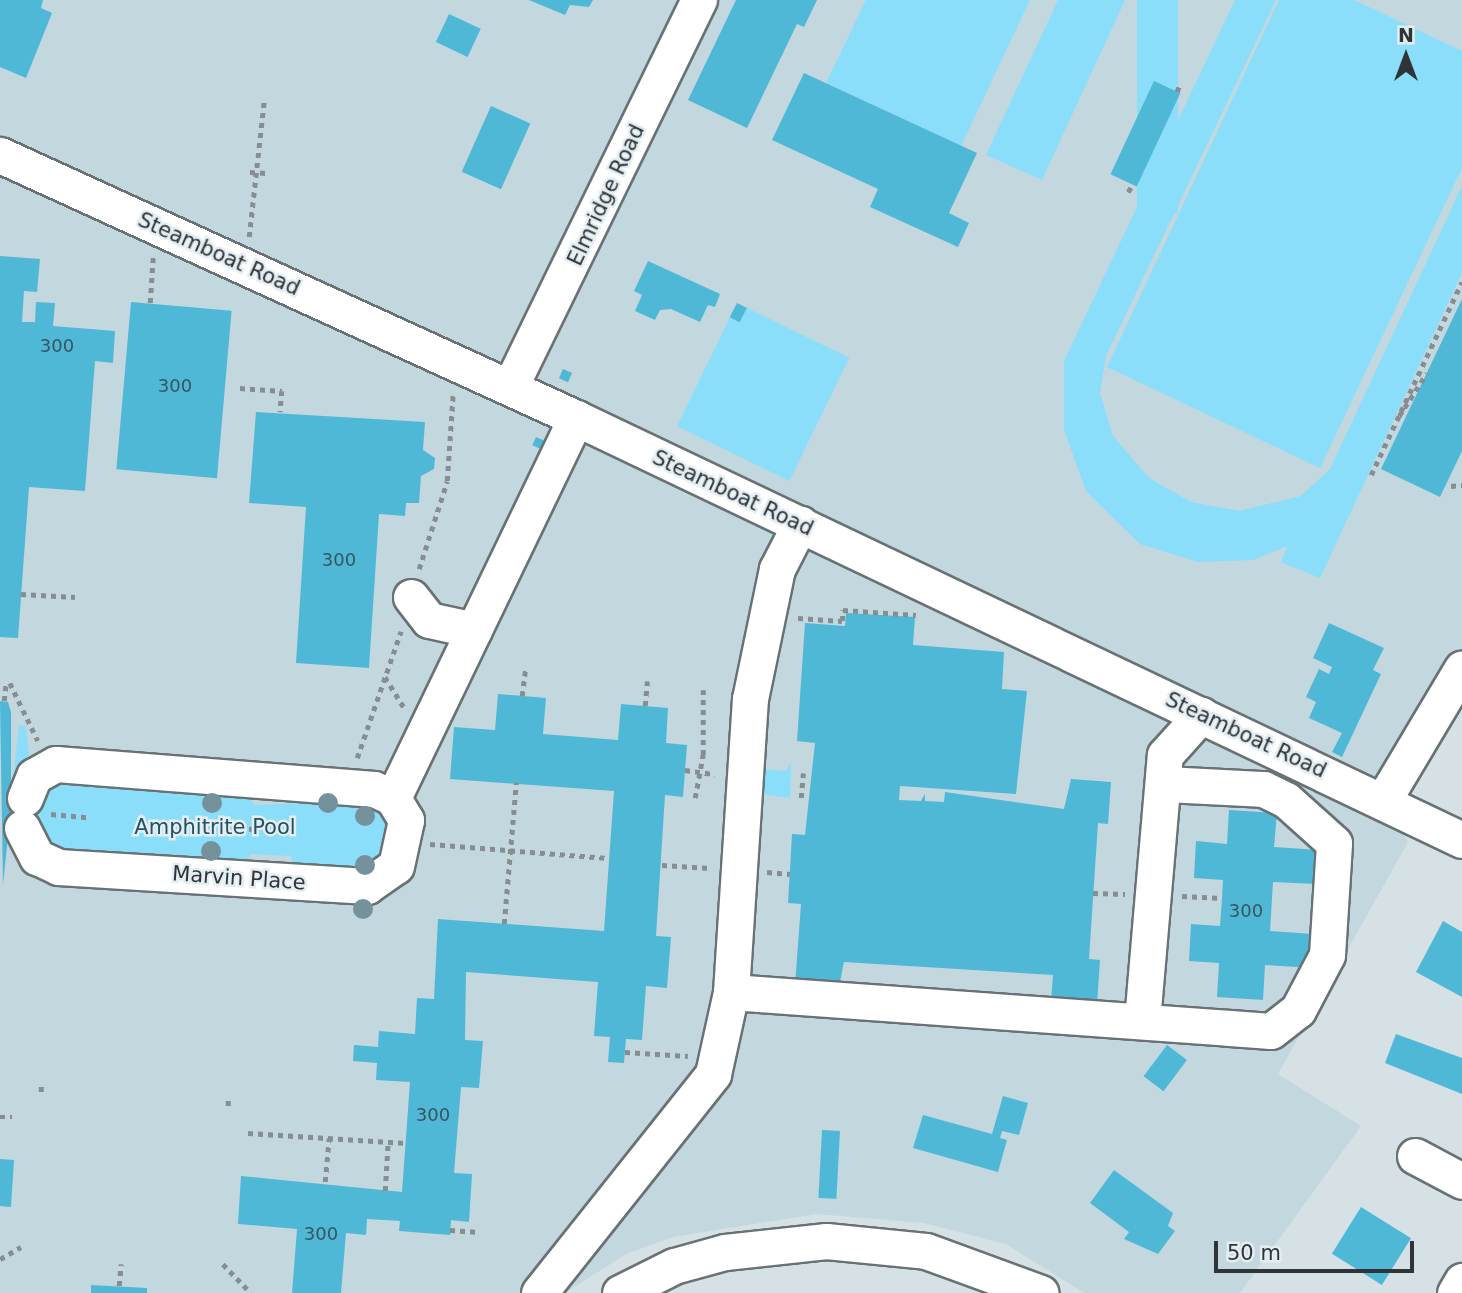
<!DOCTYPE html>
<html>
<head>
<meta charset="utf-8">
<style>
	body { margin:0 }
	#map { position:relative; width:1462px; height:1293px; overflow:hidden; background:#d6e1e5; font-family:"DejaVu Sans",sans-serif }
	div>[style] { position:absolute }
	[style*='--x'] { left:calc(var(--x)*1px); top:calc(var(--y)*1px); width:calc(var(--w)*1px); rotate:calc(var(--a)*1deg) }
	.built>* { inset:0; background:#c3d7de }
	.green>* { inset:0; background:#8adefa; transform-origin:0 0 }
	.building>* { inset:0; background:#4fb8d7; transform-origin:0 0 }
	.path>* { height:4.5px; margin-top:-2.25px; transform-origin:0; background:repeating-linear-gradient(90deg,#868e91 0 5px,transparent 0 10px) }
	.roads { filter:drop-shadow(2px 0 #687275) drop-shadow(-2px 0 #687275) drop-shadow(0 2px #687275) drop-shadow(0 -2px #687275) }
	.minor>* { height:35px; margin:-17.5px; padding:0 17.5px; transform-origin:17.5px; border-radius:17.5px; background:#fff }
	.trees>* { width:20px; height:20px; margin:-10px; border-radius:50%; background:#75929c }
	span { translate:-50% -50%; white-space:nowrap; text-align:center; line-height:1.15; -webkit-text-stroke:5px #e3eef2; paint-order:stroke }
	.number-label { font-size:18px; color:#38555e }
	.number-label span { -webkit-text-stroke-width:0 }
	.street-label { font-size:21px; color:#303436 }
	.park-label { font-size:21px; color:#255260 }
	.north { position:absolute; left:1371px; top:21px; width:70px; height:70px; -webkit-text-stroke:5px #e3eef2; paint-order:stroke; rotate:0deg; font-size:19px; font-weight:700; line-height:28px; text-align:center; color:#303436 }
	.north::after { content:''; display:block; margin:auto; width:24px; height:32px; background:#303436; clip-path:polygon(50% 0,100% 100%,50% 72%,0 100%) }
	.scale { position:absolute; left:1214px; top:1241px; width:200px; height:32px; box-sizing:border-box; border:4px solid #303436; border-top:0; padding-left:9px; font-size:21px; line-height:24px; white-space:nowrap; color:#303436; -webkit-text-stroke:5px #e3eef2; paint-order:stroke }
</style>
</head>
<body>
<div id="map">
	<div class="built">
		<i style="clip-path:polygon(0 0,1462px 0,1462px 668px,1384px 799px,1408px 842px,1278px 1074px,1361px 1126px,1240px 1293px,1084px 1293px,1006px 1244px,924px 1223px,816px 1214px,673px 1237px,626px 1254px,565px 1293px,0 1293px)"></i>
	</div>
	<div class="green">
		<i style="clip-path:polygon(866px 0,1030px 0,961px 146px,826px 83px)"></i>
		<i style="clip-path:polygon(1058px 0,1125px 0,1042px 180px,986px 155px)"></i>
		<i style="left:1137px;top:0;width:41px;height:214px"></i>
		<i style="clip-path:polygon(1235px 0,1276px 0,1106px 356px,1100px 393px,1113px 436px,1149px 478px,1191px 502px,1239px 511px,1301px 496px,1330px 469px,1462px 186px,1462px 273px,1320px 578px,1281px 562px,1287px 546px,1253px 560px,1198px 562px,1140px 544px,1086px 491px,1064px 430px,1064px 361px)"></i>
		<i style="clip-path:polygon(1279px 0,1354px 0,1462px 51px,1462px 168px,1320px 468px,1107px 367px)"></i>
		<i style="left:737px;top:303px;width:125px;height:137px;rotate:26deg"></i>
		<i style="clip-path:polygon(19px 725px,26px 726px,30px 765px,11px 797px)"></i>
		<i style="clip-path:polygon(791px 763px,790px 798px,760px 794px,762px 769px,785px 771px)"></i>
		<i style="clip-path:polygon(49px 776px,249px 794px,254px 805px,358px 801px,386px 809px,392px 854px,370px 873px,293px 867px,291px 856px,250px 854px,247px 862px,55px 855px,35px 829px,38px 799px)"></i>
	</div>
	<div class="building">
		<i style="clip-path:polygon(0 0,43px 0,41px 8px,52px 13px,26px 78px,0 67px)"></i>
		<i style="clip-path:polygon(529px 0,593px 0,589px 7px,570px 5px,565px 15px)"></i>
		<i style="clip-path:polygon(736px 0,817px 0,804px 27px,797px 24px,747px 128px,688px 100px)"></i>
		<i style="left:449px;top:14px;width:35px;height:31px;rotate:25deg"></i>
		<i style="clip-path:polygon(804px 73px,977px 153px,949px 213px,969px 223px,958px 247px,870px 207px,878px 189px,772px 140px)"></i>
		<i style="left:1154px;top:81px;width:29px;height:103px;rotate:25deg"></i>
		<i style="left:491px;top:106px;width:43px;height:72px;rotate:24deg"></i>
		<i style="clip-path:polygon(0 256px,40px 259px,37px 292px,24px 291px,22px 322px,35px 322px,36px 302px,55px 303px,53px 326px,115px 331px,113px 363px,95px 361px,85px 491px,29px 487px,18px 638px,0 637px)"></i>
		<i style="clip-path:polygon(648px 261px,720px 294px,715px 307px,708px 305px,700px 322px,671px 309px,660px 310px,655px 320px,635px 311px,642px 295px,634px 291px)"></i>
		<i style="clip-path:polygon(1462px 299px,1462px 451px,1440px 497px,1381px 469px)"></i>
		<i style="left:131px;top:302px;width:101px;height:168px;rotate:5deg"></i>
		<i style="left:737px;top:303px;width:11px;height:16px;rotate:27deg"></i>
		<i style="left:563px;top:369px;width:10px;height:10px;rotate:24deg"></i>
		<i style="clip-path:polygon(256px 412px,425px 422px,423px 450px,435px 458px,434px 469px,421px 476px,419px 503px,406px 503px,405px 516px,379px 514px,369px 668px,296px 663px,306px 507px,249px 503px)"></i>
		<i style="left:536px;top:437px;width:10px;height:9px;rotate:24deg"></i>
		<i style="clip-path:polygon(846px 613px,915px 617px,913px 645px,1004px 652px,1002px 689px,1027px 691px,1016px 794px,900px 786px,899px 800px,921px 801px,925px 794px,925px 801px,944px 802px,945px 792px,1064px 809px,1071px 779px,1111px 782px,1108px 824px,1098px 823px,1089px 959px,1100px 960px,1097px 1005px,1051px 1001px,1053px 975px,844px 962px,839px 987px,795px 985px,801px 904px,788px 903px,792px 834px,805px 835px,815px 743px,797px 741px,805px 623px,845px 626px)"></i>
		<i style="clip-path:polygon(1329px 623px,1384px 648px,1373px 670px,1381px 674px,1342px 757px,1332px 752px,1342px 733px,1309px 718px,1316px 702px,1306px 697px,1319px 669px,1329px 674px,1332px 667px,1313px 658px)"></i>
		<i style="clip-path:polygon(498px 694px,546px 698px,543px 734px,618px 740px,621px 704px,668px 708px,666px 743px,687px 745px,683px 797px,665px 795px,656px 936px,671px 937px,667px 988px,646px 986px,642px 1040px,626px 1039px,624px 1063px,608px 1062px,610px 1037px,594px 1036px,598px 982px,466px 972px,465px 1040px,483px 1041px,479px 1088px,461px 1087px,454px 1173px,472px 1174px,469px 1222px,451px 1220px,450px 1235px,399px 1231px,400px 1221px,367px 1219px,366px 1235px,346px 1233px,341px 1293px,292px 1293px,297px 1229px,238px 1224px,241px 1176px,402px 1192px,410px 1082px,376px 1080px,377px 1063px,353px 1061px,354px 1045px,378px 1047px,379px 1031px,415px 1034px,417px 998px,434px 999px,438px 919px,604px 931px,614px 791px,450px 779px,454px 727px,495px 730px)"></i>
		<i style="clip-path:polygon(0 701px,8px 702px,11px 712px,11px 797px,38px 798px,36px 829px,9px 827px,3px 885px)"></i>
		<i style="clip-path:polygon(1229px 810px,1277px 813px,1274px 847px,1319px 850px,1317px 884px,1273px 882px,1270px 931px,1313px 934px,1311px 968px,1265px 965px,1263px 1000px,1217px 997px,1219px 963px,1189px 961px,1191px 924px,1220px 926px,1222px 898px,1223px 880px,1194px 878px,1196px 841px,1227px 844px)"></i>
		<i style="clip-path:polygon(1443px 921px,1462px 932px,1462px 997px,1416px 972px)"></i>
		<i style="clip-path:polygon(1396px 1034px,1462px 1058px,1462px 1094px,1385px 1063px)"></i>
		<i style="left:1167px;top:1045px;width:25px;height:39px;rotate:37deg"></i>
		<i style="clip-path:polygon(1003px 1096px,1028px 1103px,1019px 1135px,1002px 1131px,1000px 1138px,1007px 1140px,998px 1172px,913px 1148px,923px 1115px,992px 1134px)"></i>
		<i style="left:822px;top:1130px;width:18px;height:68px;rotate:3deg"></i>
		<i style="clip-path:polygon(0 1159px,14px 1160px,11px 1207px,0 1206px)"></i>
		<i style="clip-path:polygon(1114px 1170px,1173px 1213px,1168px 1226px,1175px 1231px,1158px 1254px,1124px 1239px,1129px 1232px,1090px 1203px)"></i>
		<i style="left:1361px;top:1207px;width:59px;height:55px;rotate:32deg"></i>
		<i style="clip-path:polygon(91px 1285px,147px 1288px,147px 1293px,91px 1293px)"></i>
	</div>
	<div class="path">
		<i style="--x:1177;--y:92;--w:6;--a:-72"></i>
		<i style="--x:250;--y:172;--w:16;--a:4"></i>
		<i style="--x:1128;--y:192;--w:8;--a:-60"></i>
		<i style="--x:249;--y:237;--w:136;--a:-83.7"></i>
		<i style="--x:150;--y:303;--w:47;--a:-86.3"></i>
		<i style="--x:240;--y:388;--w:42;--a:4.1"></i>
		<i style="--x:282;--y:391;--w:21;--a:95"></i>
		<i style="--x:1399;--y:416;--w:51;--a:-56.9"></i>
		<i style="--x:1371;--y:475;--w:213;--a:-64.8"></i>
		<i style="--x:1451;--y:486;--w:11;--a:-5"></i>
		<i style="--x:419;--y:569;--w:92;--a:-72.3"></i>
		<i style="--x:447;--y:481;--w:88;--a:-86.1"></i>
		<i style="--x:21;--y:594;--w:54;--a:3.2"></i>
		<i style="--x:798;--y:618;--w:44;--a:3.9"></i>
		<i style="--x:842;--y:621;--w:11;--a:-85"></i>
		<i style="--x:843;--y:610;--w:73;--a:3.9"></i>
		<i style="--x:385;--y:677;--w:36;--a:58"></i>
		<i style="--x:10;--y:683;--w:64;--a:64.2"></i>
		<i style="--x:522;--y:696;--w:26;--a:-83"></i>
		<i style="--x:4;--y:701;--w:18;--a:-84"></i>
		<i style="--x:645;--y:706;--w:25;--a:-85"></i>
		<i style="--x:357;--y:758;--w:134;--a:-70.9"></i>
		<i style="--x:685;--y:770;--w:30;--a:8"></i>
		<i style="--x:695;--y:798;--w:44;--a:-79.5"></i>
		<i style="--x:703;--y:755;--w:65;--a:-90"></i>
		<i style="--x:801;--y:798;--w:25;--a:-85"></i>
		<i style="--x:51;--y:814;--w:36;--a:5"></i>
		<i style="--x:199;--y:826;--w:53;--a:3.2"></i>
		<i style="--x:430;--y:844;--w:178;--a:4.5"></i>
		<i style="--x:662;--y:865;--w:48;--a:3.6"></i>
		<i style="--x:767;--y:872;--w:23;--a:5"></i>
		<i style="--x:1093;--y:893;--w:32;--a:2"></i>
		<i style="--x:1182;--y:896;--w:40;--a:2.9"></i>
		<i style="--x:504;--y:924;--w:142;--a:-85.1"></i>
		<i style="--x:625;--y:1052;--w:63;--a:3.6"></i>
		<i style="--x:41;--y:1092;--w:7;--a:-90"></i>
		<i style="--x:228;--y:1106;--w:7;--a:-90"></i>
		<i style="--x:0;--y:1117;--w:12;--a:0"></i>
		<i style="--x:248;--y:1133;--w:158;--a:3.6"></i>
		<i style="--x:325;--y:1182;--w:44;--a:-84.8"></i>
		<i style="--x:385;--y:1191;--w:50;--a:-86.6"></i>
		<i style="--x:450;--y:1230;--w:29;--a:4"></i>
		<i style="--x:0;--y:1259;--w:24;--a:-30"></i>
		<i style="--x:223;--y:1264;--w:40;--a:46"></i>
		<i style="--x:119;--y:1286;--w:22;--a:-85"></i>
	</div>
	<div class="roads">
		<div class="minor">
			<i style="--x:0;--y:155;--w:633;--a:24.54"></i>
			<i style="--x:576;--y:418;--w:981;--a:25.47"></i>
			<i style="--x:510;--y:387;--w:431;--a:-64"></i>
			<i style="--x:411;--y:597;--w:29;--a:52"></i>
			<i style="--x:429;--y:620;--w:46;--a:12.5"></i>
			<i style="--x:25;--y:798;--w:24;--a:-68"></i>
			<i style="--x:34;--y:776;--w:25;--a:-29"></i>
			<i style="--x:56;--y:764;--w:319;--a:4.5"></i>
			<i style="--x:374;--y:789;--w:21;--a:25"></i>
			<i style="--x:1384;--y:799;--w:152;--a:-59.2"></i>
			<i style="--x:22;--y:828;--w:33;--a:63"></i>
			<i style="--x:37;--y:857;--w:23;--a:25"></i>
			<i style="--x:58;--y:867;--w:310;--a:3.5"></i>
			<i style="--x:367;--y:886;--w:35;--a:-35"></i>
			<i style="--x:396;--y:866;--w:47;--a:-77.7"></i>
			<i style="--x:406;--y:820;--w:26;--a:-121"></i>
			<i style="--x:393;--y:798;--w:422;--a:-64.3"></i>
			<i style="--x:731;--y:992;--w:541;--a:4.13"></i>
			<i style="--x:1271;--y:1031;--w:34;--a:-38"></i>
			<i style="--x:1298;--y:1010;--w:62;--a:-62.2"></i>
			<i style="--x:1327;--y:955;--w:112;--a:-86.4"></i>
			<i style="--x:1334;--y:843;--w:64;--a:-138.1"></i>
			<i style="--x:1286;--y:800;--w:25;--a:-154"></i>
			<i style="--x:1263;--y:789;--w:100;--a:-177.1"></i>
			<i style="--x:1142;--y:1021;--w:267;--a:-85.1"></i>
			<i style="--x:1165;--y:755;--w:54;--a:-48"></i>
			<i style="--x:1415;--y:1156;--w:53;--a:28"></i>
			<i style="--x:539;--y:1293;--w:280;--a:-51.5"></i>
			<i style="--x:713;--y:1074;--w:84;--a:-77.6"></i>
			<i style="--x:731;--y:992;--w:294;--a:-86.3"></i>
			<i style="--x:750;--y:699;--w:133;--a:-78.3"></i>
			<i style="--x:777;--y:569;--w:51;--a:-62.9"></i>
			<i style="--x:620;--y:1293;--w:60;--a:-26.6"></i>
			<i style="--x:674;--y:1266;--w:53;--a:-15.4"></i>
			<i style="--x:725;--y:1252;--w:102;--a:-6.2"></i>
			<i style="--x:826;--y:1241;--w:100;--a:5.7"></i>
			<i style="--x:926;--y:1251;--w:122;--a:20.1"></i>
			<i style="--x:1455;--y:1293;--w:14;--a:-60"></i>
		</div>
	</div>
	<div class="trees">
		<i style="left:212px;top:803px"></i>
		<i style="left:328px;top:803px"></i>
		<i style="left:365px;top:816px"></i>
		<i style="left:211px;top:851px"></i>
		<i style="left:365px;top:865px"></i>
		<i style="left:363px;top:909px"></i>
	</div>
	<div class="number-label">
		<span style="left:57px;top:346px">300</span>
		<span style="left:175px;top:386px">300</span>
		<span style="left:339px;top:560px">300</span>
		<span style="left:1246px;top:911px">300</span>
		<span style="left:433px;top:1115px">300</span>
		<span style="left:321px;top:1234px">300</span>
	</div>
	<div class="street-label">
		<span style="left:606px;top:195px;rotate:-65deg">Elmridge Road</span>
		<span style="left:219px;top:254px;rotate:24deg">Steamboat Road</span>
		<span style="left:733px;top:493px;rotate:25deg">Steamboat Road</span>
		<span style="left:1246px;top:735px;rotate:25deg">Steamboat Road</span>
		<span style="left:239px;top:878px;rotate:4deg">Marvin Place</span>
	</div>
	<div class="park-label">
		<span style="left:215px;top:827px">Amphitrite Pool</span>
	</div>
	<div class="north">N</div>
	<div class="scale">50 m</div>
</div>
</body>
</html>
